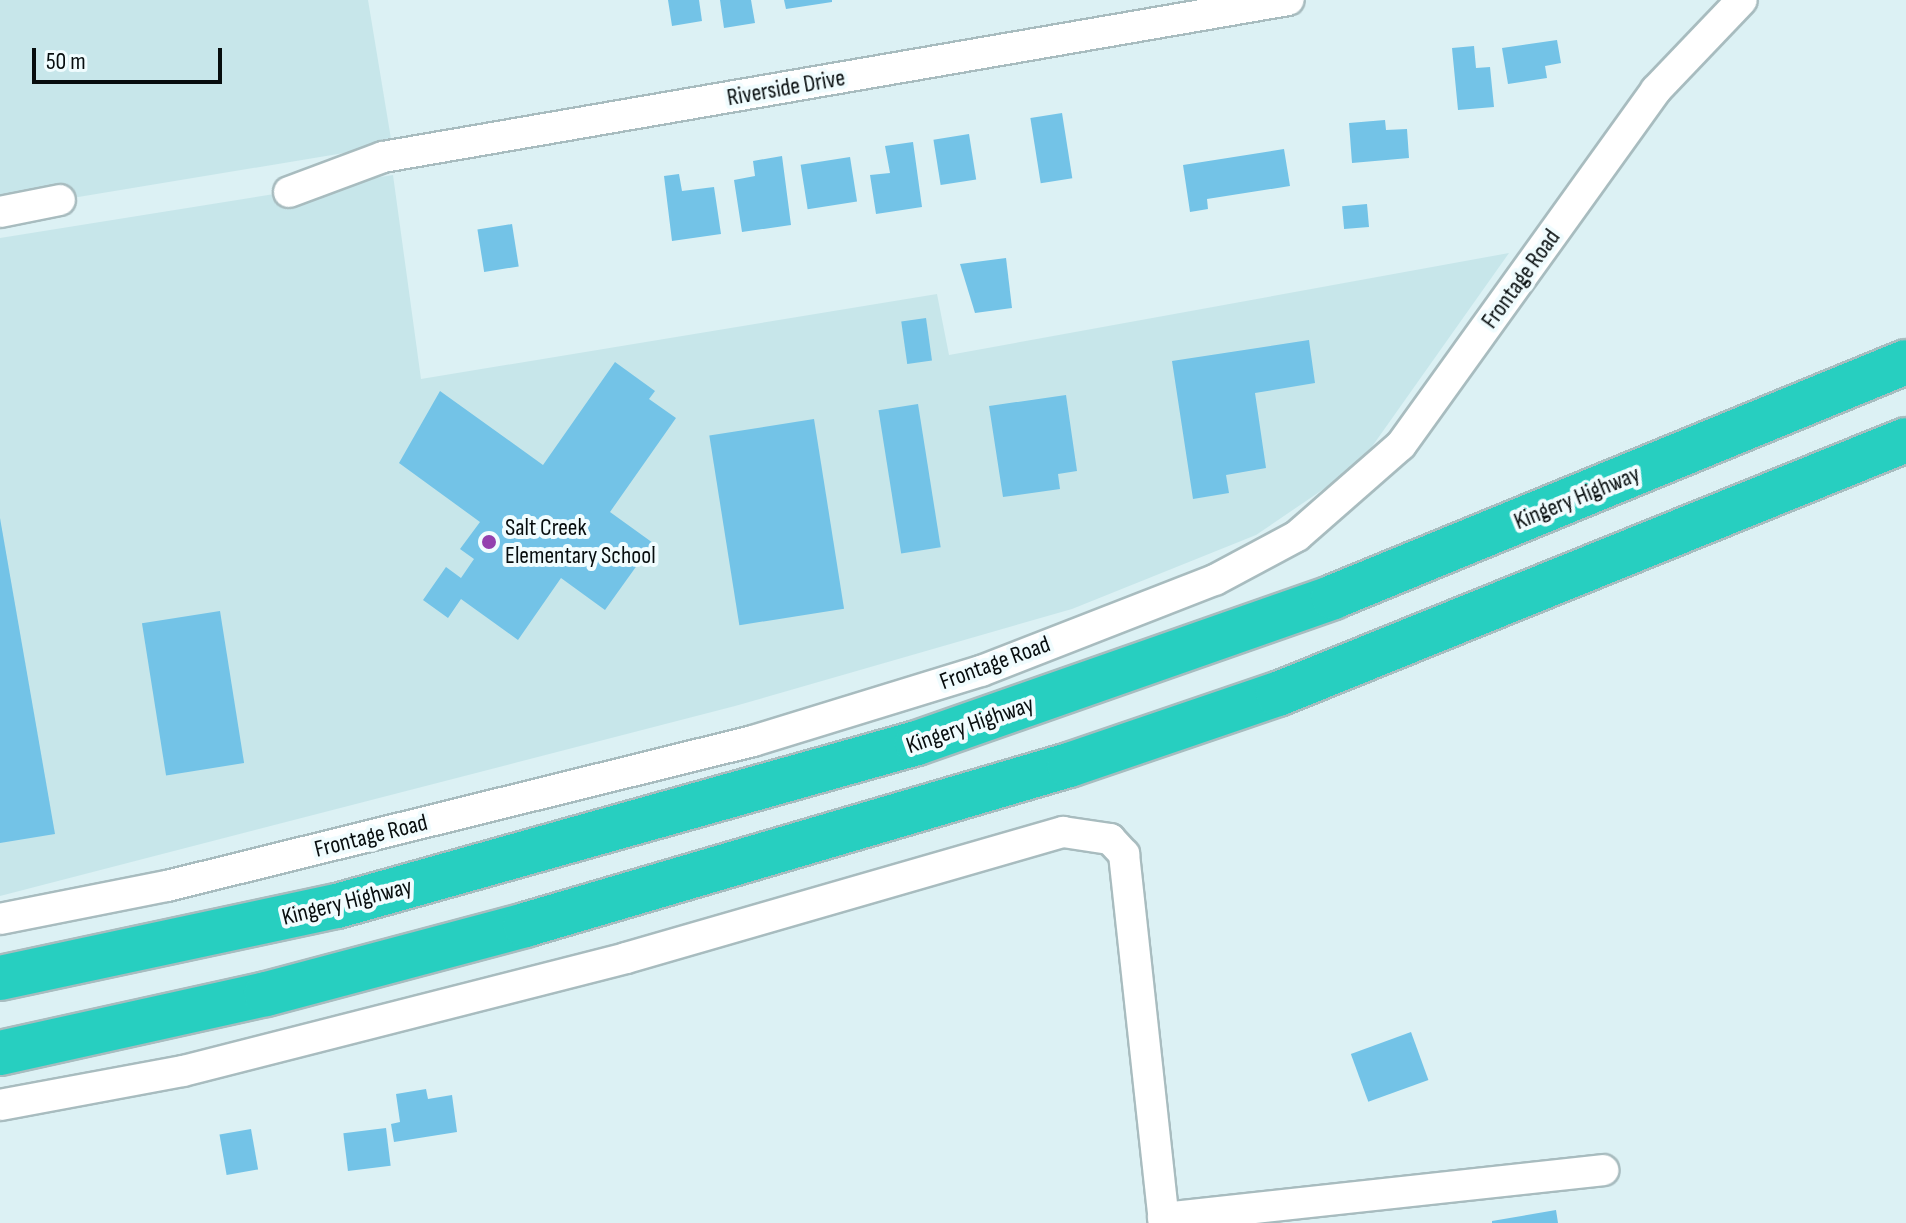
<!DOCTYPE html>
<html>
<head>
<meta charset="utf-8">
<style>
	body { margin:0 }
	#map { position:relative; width:1906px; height:1223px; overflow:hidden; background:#dcf1f4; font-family:"Sofia Sans Condensed",sans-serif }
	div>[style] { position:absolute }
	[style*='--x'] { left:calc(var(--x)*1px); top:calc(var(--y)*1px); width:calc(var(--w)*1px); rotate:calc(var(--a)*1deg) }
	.built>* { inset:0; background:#c7e6ea }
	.building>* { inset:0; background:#73c3e7; transform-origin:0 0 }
	.roads { filter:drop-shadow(2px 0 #a8bcbf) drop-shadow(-2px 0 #a8bcbf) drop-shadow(0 2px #a8bcbf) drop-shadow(0 -2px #a8bcbf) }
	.minor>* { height:30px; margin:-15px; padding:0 15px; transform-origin:15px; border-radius:15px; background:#fff }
	.highway>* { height:44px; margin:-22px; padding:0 22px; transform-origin:22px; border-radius:22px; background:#27cfc0 }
	.dots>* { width:22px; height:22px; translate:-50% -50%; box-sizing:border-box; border:4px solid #f0fcfe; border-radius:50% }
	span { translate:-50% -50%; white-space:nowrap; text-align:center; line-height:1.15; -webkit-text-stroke:8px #f0fcfe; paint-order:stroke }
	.street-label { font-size:24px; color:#070d0e }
	.poi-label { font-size:24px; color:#070d0e }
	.left { translate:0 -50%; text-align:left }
	.scale { position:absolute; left:32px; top:48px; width:190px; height:36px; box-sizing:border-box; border:4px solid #070d0e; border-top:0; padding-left:10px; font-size:24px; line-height:28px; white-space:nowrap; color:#070d0e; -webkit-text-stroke:6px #f0fcfe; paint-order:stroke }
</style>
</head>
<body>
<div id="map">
	<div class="built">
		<i style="clip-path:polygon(0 0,368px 0,392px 145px,0 210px)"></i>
		<i style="clip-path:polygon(393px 175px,421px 379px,937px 294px,949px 355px,1509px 253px,1359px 465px,1256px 535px,1072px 609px,735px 706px,0 896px,0 238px)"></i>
	</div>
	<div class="building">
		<i style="clip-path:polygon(668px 0,699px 0,702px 21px,672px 26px)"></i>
		<i style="clip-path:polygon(720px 0,751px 0,755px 23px,724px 28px)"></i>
		<i style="clip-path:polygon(784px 0,832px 0,832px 2px,786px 9px)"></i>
		<i style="clip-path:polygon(1557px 40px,1561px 63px,1545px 66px,1547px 78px,1508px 84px,1502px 48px)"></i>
		<i style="clip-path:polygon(1474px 46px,1476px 68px,1490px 67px,1494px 107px,1458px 110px,1452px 48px)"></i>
		<i style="left:1062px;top:113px;width:66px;height:32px;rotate:81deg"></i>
		<i style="clip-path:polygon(1385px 120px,1386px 130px,1407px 129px,1409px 158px,1352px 163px,1349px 123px)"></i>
		<i style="left:969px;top:134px;width:46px;height:36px;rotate:81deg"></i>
		<i style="clip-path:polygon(913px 142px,922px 207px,876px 214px,870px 175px,890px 173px,885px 146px)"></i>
		<i style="clip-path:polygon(1284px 149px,1290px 186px,1207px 199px,1208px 209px,1190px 212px,1183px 165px)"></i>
		<i style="clip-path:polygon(782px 156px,791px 225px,742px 232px,734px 180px,755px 176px,753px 161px)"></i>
		<i style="left:850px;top:157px;width:45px;height:50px;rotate:81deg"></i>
		<i style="clip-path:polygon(679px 174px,682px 191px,714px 187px,721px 234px,672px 241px,664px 176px)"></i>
		<i style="left:1367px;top:204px;width:23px;height:25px;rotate:85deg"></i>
		<i style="left:512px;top:224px;width:43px;height:35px;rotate:81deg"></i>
		<i style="clip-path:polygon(1006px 258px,1012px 308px,975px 313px,960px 264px)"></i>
		<i style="left:926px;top:318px;width:43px;height:25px;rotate:82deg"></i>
		<i style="clip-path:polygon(1309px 340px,1315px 383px,1255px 393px,1266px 468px,1226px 475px,1229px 493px,1193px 499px,1172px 361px)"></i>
		<i style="clip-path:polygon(615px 362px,655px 391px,649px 399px,676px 418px,610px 512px,653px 543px,605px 610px,561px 578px,518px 640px,461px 599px,448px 618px,423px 600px,446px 567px,461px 578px,474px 559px,460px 549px,480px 522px,399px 463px,440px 391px,543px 465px)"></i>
		<i style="clip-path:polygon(1066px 395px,1077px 471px,1058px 474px,1060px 489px,1003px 497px,989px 406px)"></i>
		<i style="left:918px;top:404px;width:145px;height:40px;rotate:81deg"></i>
		<i style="left:814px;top:419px;width:192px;height:106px;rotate:81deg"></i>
		<i style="clip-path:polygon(0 518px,55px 834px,0 843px)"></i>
		<i style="left:220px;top:611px;width:154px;height:79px;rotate:81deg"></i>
		<i style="left:1411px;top:1032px;width:51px;height:64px;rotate:70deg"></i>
		<i style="clip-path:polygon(426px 1089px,428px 1099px,452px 1095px,457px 1132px,394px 1142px,391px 1124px,400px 1122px,396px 1094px)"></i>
		<i style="left:386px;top:1128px;width:38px;height:43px;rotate:83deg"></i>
		<i style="left:251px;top:1129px;width:41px;height:32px;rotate:80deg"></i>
		<i style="clip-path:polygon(1556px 1210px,1558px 1223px,1492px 1223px,1492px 1221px)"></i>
	</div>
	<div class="roads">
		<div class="minor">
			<i style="--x:289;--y:192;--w:100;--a:-20.4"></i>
			<i style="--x:383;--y:157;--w:919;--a:-9.84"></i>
			<i style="--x:0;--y:212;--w:61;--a:-11.3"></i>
			<i style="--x:0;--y:919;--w:170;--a:-11.2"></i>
			<i style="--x:167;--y:886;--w:604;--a:-13.9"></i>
			<i style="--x:753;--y:741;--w:239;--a:-17.1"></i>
			<i style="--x:981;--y:671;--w:251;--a:-21.3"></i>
			<i style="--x:1215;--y:580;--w:93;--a:-28.2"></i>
			<i style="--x:1297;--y:536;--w:138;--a:-41.2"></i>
			<i style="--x:1401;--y:445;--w:437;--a:-54.3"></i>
			<i style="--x:1656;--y:90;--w:124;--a:-46.3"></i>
			<i style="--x:0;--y:1105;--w:186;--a:-10.5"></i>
			<i style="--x:183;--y:1071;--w:457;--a:-14.3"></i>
			<i style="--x:626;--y:958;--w:455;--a:-16.1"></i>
			<i style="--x:1063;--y:832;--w:48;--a:8.5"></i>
			<i style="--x:1110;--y:839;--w:21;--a:47"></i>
			<i style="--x:1124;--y:854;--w:371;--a:83.8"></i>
			<i style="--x:1163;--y:1218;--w:443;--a:-6.2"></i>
		</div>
		<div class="highway">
			<i style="--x:0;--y:978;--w:345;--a:-12.1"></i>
			<i style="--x:337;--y:906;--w:602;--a:-15.7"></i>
			<i style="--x:917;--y:743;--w:441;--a:-19.3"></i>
			<i style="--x:1333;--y:597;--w:619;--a:-22.3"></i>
			<i style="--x:0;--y:1053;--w:272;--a:-12.5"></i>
			<i style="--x:266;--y:994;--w:268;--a:-14.9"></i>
			<i style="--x:525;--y:925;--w:567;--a:-16.39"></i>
			<i style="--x:1069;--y:765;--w:221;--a:-18.8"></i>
			<i style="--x:1278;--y:694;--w:677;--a:-22.02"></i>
		</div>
	</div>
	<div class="dots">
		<i style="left:489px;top:542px;background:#9340ae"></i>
	</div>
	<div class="street-label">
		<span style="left:786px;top:88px;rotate:-10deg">Riverside Drive</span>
		<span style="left:1521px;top:279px;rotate:-54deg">Frontage Road</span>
		<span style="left:1577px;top:498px;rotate:-22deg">Kingery Highway</span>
		<span style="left:995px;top:663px;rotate:-20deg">Frontage Road</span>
		<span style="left:970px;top:725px;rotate:-19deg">Kingery Highway</span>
		<span style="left:371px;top:836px;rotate:-14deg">Frontage Road</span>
		<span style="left:347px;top:902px;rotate:-14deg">Kingery Highway</span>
	</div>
	<div class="poi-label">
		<span class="left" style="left:505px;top:542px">Salt Creek<br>Elementary School</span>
	</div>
	<div class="scale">50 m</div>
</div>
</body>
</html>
